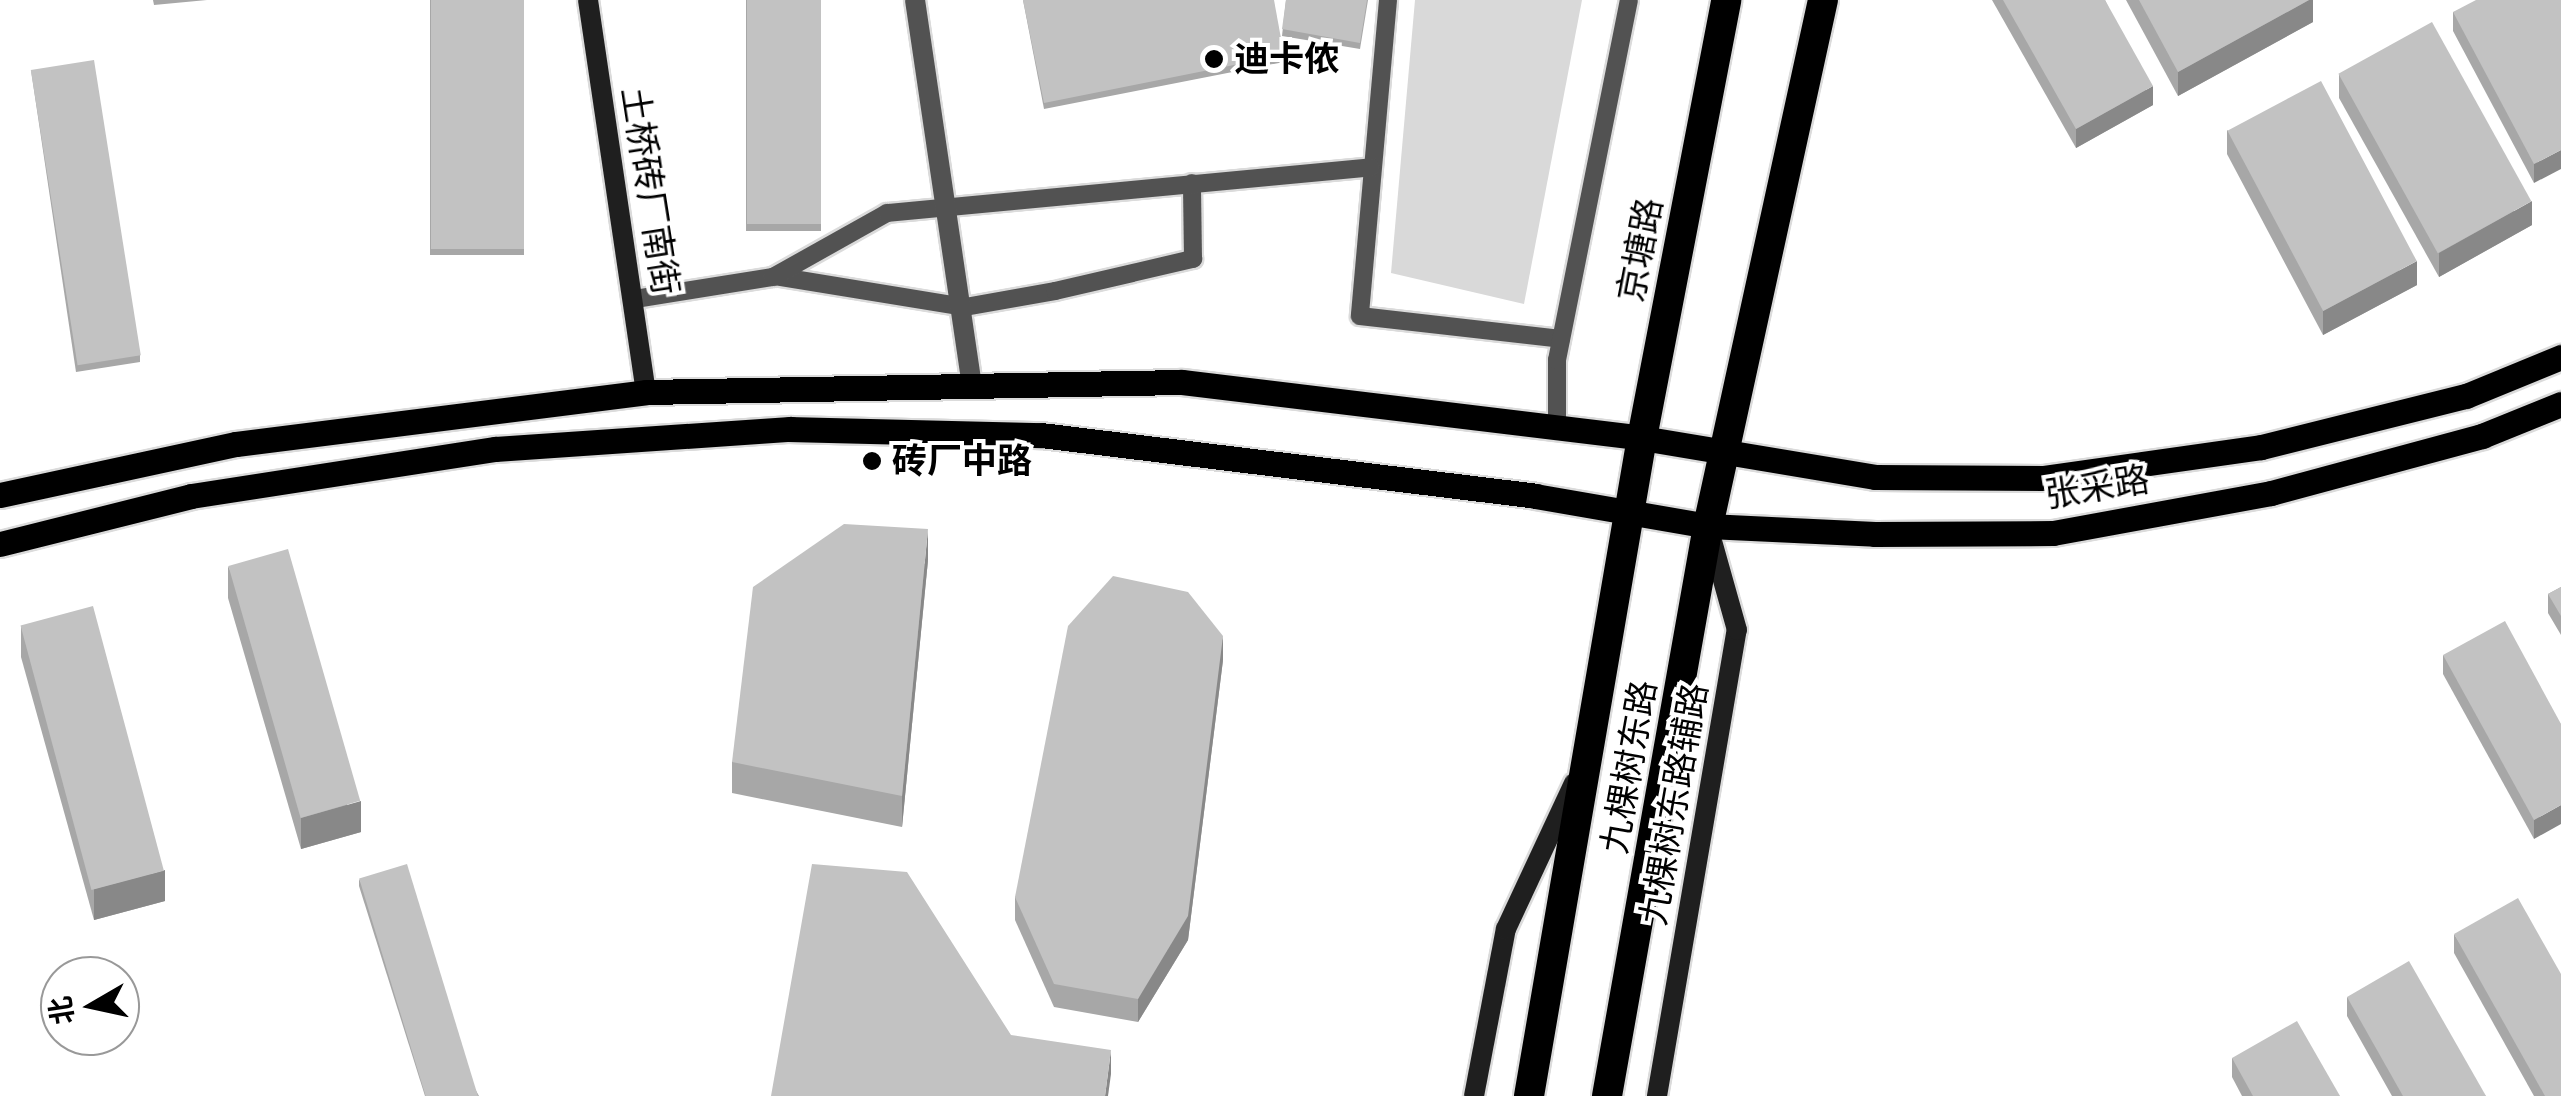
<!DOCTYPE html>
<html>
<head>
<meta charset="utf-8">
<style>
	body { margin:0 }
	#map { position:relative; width:2561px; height:1096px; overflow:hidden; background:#fff; font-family:"Fira Sans Condensed","Noto Sans SC",sans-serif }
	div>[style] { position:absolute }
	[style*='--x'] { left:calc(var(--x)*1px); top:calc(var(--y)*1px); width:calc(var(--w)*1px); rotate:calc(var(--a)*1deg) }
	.green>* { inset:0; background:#d9d9d9 }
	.roads { filter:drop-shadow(2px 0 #dbdbdb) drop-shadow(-2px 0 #dbdbdb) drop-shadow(0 2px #dbdbdb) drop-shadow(0 -2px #dbdbdb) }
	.lane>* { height:18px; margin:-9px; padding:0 9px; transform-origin:9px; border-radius:9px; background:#525252 }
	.street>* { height:20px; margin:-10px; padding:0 10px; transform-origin:10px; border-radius:10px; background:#525252 }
	.secondary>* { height:20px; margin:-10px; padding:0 10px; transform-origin:10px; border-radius:10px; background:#1f1f1f }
	.primary>* { height:25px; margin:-12.5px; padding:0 12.5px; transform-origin:12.5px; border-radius:12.5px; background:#000 }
	.highway>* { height:30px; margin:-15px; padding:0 15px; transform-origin:15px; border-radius:15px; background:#000 }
	.wall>* { inset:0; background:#a7a7a7; transform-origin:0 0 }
	.shaded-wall>* { inset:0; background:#888 }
	.building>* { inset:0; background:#c2c2c2; transform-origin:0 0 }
	.dots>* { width:28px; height:28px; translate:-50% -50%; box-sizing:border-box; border:5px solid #fff; border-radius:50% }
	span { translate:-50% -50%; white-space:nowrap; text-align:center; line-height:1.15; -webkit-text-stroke:8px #fff; paint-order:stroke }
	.poi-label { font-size:35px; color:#000; font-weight:700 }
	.left { translate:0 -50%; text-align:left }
	.street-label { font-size:35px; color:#000 }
	.north { position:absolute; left:40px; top:956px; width:100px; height:100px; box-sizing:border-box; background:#fff; border:2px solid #999; border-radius:50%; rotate:261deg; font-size:28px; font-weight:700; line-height:40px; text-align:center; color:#000 }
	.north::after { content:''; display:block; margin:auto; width:35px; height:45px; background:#000; clip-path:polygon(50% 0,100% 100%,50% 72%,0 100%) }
</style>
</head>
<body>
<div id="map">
	<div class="green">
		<i style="clip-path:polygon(1415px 0,1582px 0,1524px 304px,1391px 273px)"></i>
	</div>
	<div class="roads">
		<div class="lane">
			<i style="--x:1388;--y:0;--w:317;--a:95.1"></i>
			<i style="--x:1360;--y:316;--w:202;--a:6.5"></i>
			<i style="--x:775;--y:276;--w:193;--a:9.3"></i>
			<i style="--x:965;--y:307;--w:91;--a:-10.1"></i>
			<i style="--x:1055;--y:291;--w:142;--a:-13.1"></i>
			<i style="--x:1193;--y:259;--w:76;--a:-90.8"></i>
			<i style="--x:635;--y:299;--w:140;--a:-9.1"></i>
			<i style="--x:773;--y:277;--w:131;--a:-29.3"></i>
			<i style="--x:887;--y:213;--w:486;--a:-5.4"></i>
			<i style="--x:1557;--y:428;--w:68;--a:-90"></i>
			<i style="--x:1557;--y:360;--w:367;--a:-78.7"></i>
		</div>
		<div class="street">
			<i style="--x:915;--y:0;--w:392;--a:81.6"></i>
		</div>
		<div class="secondary">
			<i style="--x:588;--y:0;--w:396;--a:81.6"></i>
			<i style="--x:1474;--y:1096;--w:170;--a:-79.2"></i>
			<i style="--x:1506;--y:929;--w:161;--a:-65"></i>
			<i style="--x:1657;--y:1096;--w:473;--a:-80.3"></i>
			<i style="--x:1737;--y:630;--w:100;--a:-105.7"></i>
		</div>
		<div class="primary">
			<i style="--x:0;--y:495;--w:241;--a:-12.2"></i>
			<i style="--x:236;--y:444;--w:413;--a:-7.2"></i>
			<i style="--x:646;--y:392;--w:536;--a:-1.07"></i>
			<i style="--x:1182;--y:382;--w:463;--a:6.9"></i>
			<i style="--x:1642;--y:438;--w:236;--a:9.5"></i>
			<i style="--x:1875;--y:477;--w:169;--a:0.3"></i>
			<i style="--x:2044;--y:478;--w:219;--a:-8.1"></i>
			<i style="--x:2261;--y:447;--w:211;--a:-14"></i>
			<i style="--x:2466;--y:396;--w:103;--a:-22.3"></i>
			<i style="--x:0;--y:544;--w:197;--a:-14.1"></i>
			<i style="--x:191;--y:496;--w:308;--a:-8.8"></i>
			<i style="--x:495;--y:449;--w:296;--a:-3.9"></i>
			<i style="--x:790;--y:429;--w:251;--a:1.4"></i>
			<i style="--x:1041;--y:435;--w:498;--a:7"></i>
			<i style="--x:1535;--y:496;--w:176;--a:9.8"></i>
			<i style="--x:1708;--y:526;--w:167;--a:2.7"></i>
			<i style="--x:1875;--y:534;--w:178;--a:-0.3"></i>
			<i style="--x:2053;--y:533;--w:222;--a:-10.4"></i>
			<i style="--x:2271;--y:493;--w:219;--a:-15.1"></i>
			<i style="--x:2482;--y:436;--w:85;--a:-22.1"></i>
		</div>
		<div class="highway">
			<i style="--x:1529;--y:1096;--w:668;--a:-80.26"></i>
			<i style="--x:1642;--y:438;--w:446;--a:-79.1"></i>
			<i style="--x:1607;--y:1096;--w:579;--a:-79.95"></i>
			<i style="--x:1708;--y:526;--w:538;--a:-77.67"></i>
		</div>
	</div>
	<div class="wall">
		<i style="clip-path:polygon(153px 0,207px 0,154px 5px)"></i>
		<i style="left:430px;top:0;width:94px;height:255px"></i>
		<i style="left:746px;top:0;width:75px;height:231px"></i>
		<i style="clip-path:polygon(1023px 0,1284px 55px,1284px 62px,1044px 109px)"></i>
		<i style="clip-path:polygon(1286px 0,1368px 0,1360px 49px,1282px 36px)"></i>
		<i style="clip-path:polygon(1992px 0,2105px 0,2153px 105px,2076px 148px)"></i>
		<i style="clip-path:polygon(2126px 0,2313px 0,2313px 22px,2178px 96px)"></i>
		<i style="clip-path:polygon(2561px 0,2534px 183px,2453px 31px,2453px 12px)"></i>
		<i style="clip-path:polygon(31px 70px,140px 355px,140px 362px,76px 372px)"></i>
		<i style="clip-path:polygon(2339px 74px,2532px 225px,2439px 277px,2339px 98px)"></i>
		<i style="clip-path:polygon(2227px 130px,2417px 285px,2323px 335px,2227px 154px)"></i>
		<i style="clip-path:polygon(928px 560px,902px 827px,732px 793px,732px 762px)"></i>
		<i style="clip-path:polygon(228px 566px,361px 832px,301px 849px,228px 598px)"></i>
		<i style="clip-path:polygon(2561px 587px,2561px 635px,2548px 613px,2548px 594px)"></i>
		<i style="clip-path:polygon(21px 626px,165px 901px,94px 920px,21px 657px)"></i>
		<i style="clip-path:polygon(2443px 655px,2561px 724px,2534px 839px,2443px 674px)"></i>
		<i style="clip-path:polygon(1223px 660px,1188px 940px,1138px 1022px,1054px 1007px,1015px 920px,1015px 897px)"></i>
		<i style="clip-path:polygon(359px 879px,479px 1096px,425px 1096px,359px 886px)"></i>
		<i style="clip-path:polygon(2454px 934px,2561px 1096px,2534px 1096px,2454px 953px)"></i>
		<i style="clip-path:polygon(2347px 997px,2486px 1096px,2392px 1096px,2347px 1016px)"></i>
		<i style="clip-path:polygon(2232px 1058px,2340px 1096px,2242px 1096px,2232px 1077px)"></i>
	</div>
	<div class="shaded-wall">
		<i style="clip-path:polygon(2309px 0,2313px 0,2313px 22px,2178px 96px,2178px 72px)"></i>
		<i style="clip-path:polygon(2153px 86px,2153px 105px,2076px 148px,2076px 129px)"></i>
		<i style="clip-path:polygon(2561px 150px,2561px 169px,2534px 183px,2534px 164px)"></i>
		<i style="clip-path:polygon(2532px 201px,2532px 225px,2439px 277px,2439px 253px)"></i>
		<i style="clip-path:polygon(2417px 261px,2417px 285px,2323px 335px,2323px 311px)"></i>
		<i style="clip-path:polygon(928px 529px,928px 560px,902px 827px,902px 796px)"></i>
		<i style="clip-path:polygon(1223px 636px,1223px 660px,1188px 940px,1138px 1022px,1138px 999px)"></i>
		<i style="clip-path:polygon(361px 801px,361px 832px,301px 849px,301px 818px)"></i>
		<i style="clip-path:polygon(2561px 805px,2561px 824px,2534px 839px,2534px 820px)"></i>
		<i style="clip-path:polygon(165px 870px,165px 901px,94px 920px,94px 889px)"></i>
		<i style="clip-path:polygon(1111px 1050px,1111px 1074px,1108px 1096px,1105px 1096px)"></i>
	</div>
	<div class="building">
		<i style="left:431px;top:0;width:93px;height:249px"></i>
		<i style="left:747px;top:0;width:74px;height:224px"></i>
		<i style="clip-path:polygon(1023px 0,1274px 0,1284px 55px,1044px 103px)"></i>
		<i style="clip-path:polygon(1286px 0,1367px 0,1360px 43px,1282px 29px)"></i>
		<i style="clip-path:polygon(2003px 0,2105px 0,2153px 86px,2076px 129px)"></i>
		<i style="clip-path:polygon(2139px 0,2309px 0,2178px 72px)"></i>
		<i style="clip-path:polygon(2476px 0,2561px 0,2561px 150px,2534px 164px,2453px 12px)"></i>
		<i style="left:2432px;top:22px;width:205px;height:107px;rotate:61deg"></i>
		<i style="left:94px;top:60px;width:299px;height:64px;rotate:81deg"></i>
		<i style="left:2321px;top:81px;width:204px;height:106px;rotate:62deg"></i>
		<i style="clip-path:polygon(844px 524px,928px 529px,902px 796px,732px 762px,753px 587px)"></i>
		<i style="left:288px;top:549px;width:262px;height:62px;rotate:74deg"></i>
		<i style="clip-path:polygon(1113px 576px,1188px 592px,1223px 636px,1188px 916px,1138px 999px,1054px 984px,1015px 897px,1068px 626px)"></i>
		<i style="clip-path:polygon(2561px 587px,2561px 616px,2548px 594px)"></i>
		<i style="left:93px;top:606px;width:274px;height:75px;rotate:75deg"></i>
		<i style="clip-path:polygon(2505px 621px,2561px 724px,2561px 805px,2534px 820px,2443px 655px)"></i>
		<i style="left:407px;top:864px;width:243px;height:50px;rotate:73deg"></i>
		<i style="clip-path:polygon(812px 864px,907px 872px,1011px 1035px,1111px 1050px,1105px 1096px,771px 1096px)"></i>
		<i style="clip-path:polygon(2518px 898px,2561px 974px,2561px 1096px,2545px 1096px,2454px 934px)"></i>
		<i style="clip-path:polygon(2409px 961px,2486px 1096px,2403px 1096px,2347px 997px)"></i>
		<i style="clip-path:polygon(2297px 1021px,2340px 1096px,2253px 1096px,2232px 1058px)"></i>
	</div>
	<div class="dots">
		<i style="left:1214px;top:59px;background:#000"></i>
		<i style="left:872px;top:461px;background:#000"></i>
	</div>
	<div class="poi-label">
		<span class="left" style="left:1234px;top:59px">迪卡侬</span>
		<span class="left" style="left:892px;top:461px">砖厂中路</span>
	</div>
	<div class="street-label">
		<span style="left:650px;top:191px;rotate:81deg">土桥砖厂南街</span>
		<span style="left:1640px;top:250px;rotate:-79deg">京塘路</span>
		<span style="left:2097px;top:487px;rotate:-9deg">张采路</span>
		<span style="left:1629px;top:767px;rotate:-80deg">九棵树东路</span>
		<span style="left:1674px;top:804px;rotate:-80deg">九棵树东路辅路</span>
	</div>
	<div class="north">北</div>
</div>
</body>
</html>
